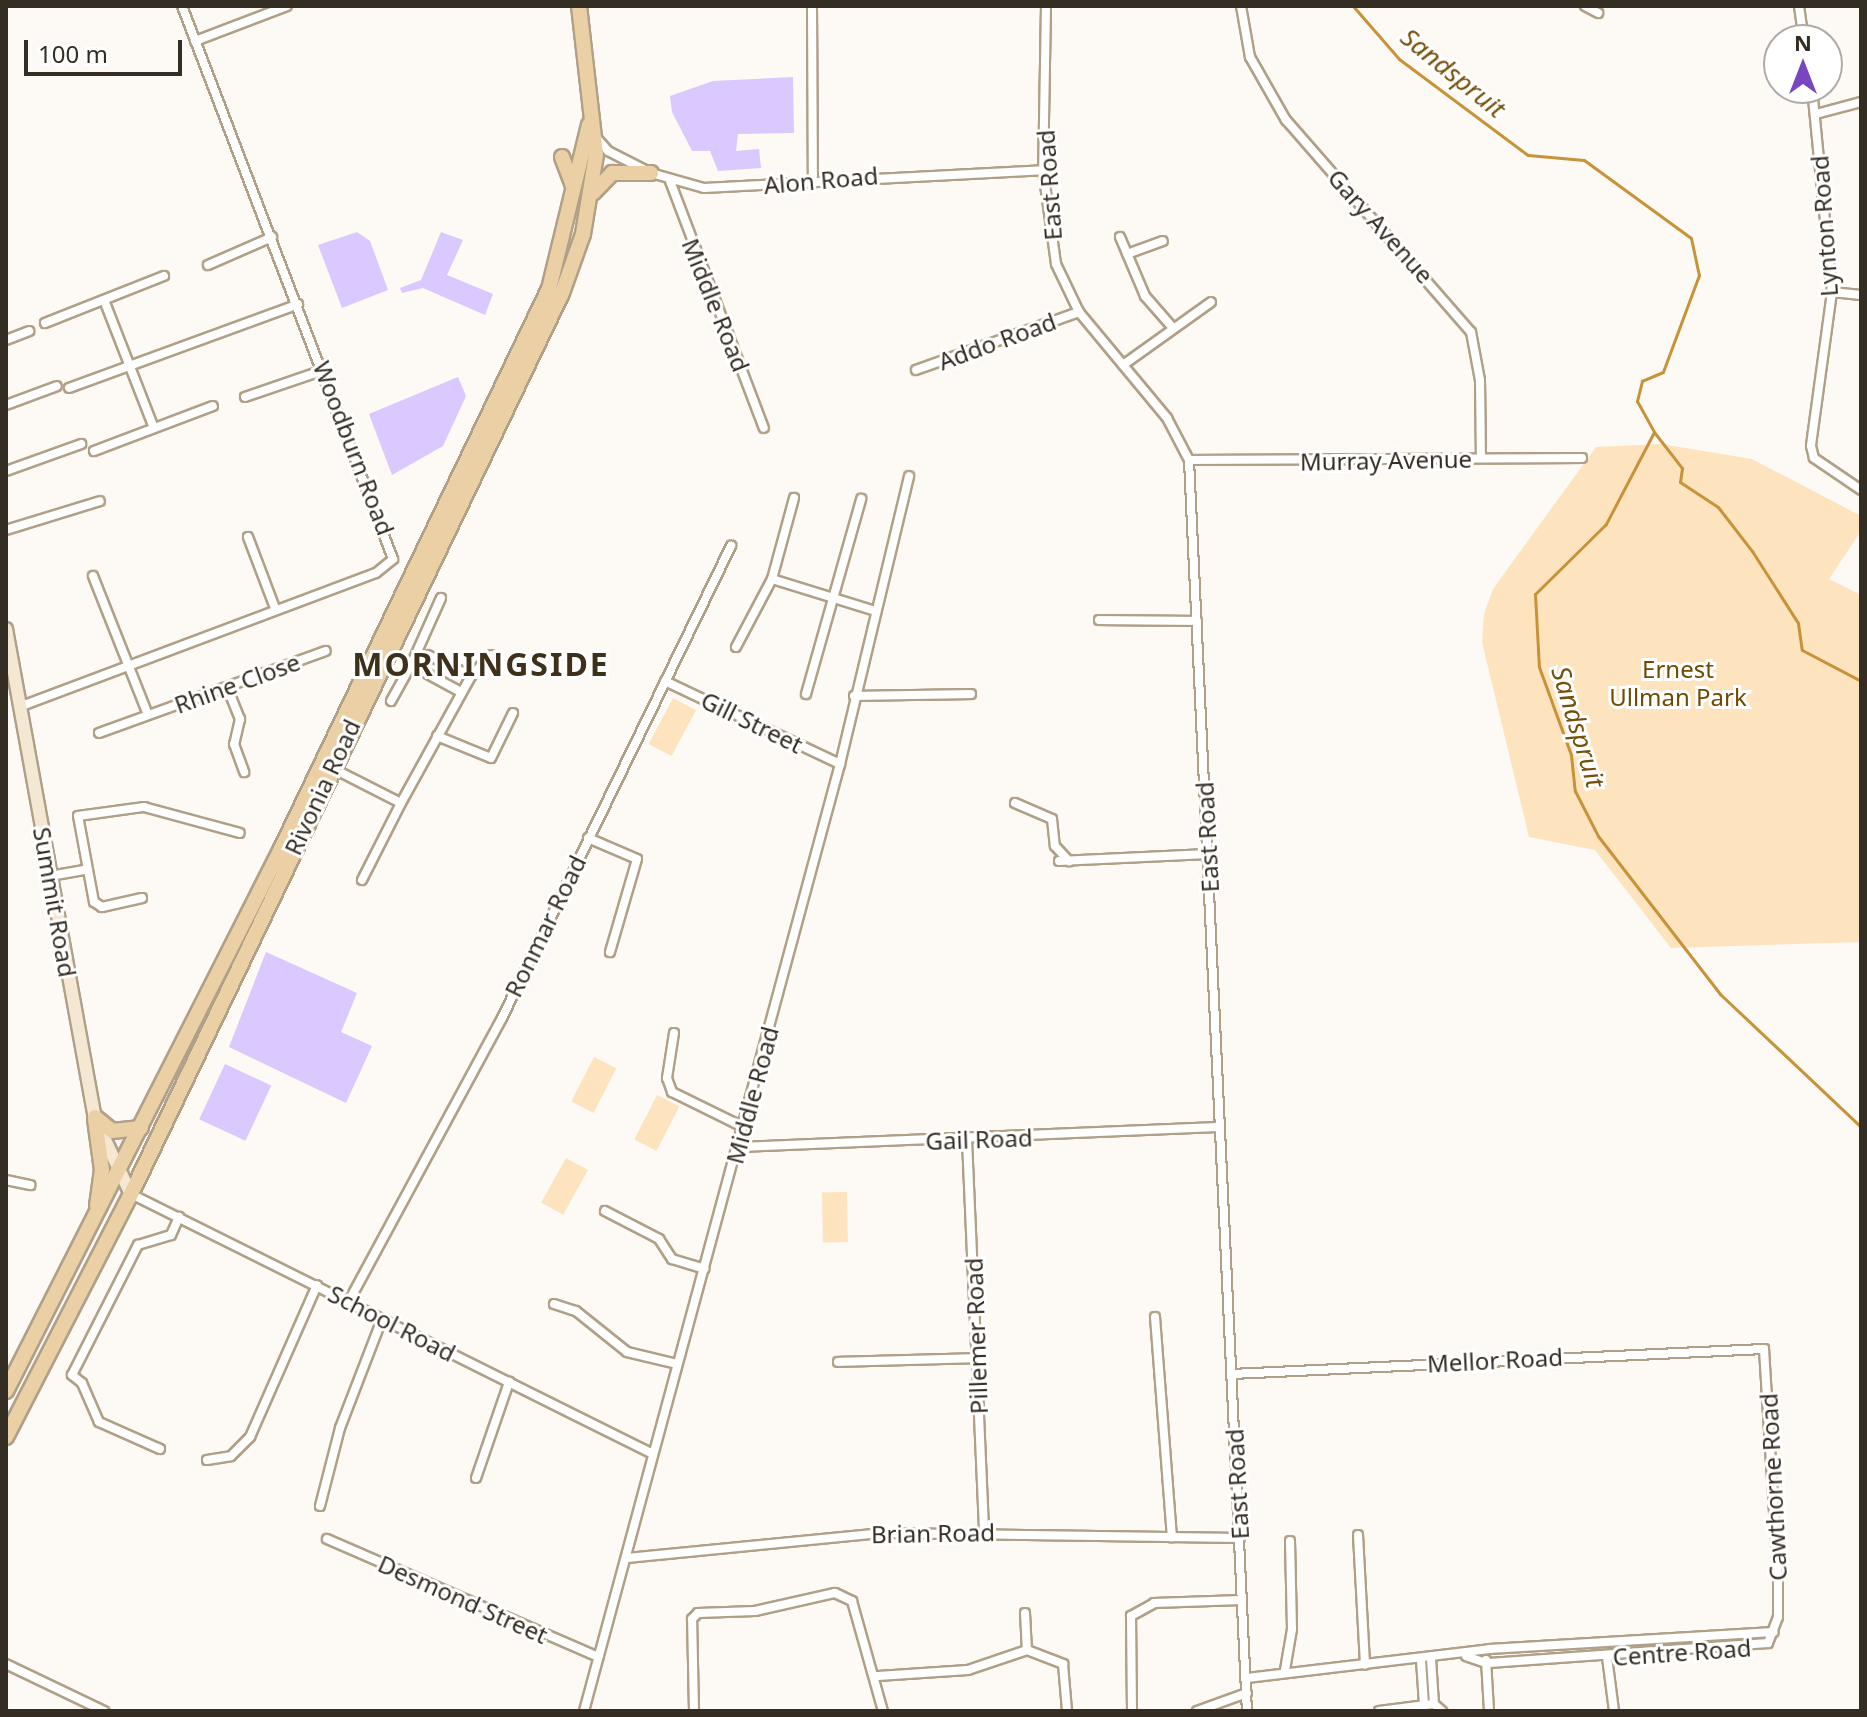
<!DOCTYPE html>
<html>
<head>
<meta charset="utf-8">
<style>
	body { margin:0 }
	#map { position:relative; width:1867px; height:1717px; overflow:hidden; background:#fdf9f4; font-family:"Noto Sans",sans-serif }
	div>[style] { position:absolute }
	[style*='--x'] { left:calc(var(--x)*1px); top:calc(var(--y)*1px); width:calc(var(--w)*1px); rotate:calc(var(--a)*1deg) }
	.green>* { inset:0; background:#fde3be; transform-origin:0 0 }
	.stream>* { height:3px; margin:-1.5px; padding:0 1.5px; transform-origin:1.5px; border-radius:1.5px; background:#c89338 }
	.building>* { inset:0; background:#d9c9fe; transform-origin:0 0 }
	.roads { filter:drop-shadow(2px 0 #b0a088) drop-shadow(-2px 0 #b0a088) drop-shadow(0 2px #b0a088) drop-shadow(0 -2px #b0a088) }
	.minor>* { height:8px; margin:-4px; padding:0 4px; transform-origin:4px; border-radius:4px; background:#fff }
	.secondary>* { height:12px; margin:-6px; padding:0 6px; transform-origin:6px; border-radius:6px; background:#f5e8d3 }
	.primary>* { height:14px; margin:-7px; padding:0 7px; transform-origin:7px; border-radius:7px; background:#ebd0a6 }
	span { translate:-50% -50%; white-space:nowrap; text-align:center; line-height:1.15; -webkit-text-stroke:6px #fff; paint-order:stroke }
	.street-label { font-size:24px; color:#342d23 }
	.park-label { font-size:24px; color:#6e4b00 }
	.water-label { font-size:26px; color:#74500a; font-style:italic }
	.district-label { font-size:32px; color:#3e301b; font-weight:700; letter-spacing:2px }
	.frame { position:absolute; inset:0; border:8px solid #342d23; pointer-events:none }
	.north { position:absolute; left:1763px; top:24px; width:80px; height:80px; box-sizing:border-box; background:#fff; border:2px solid #aeaba7; border-radius:50%; rotate:0deg; font-size:22px; font-weight:700; line-height:32px; text-align:center; color:#342d23 }
	.north::after { content:''; display:block; margin:auto; width:28px; height:36px; background:#7846be; clip-path:polygon(50% 0,100% 100%,50% 72%,0 100%) }
	.scale { position:absolute; left:24px; top:40px; width:158px; height:36px; box-sizing:border-box; border:4px solid #342d23; border-top:0; padding-left:10px; font-size:24px; line-height:28px; white-space:nowrap; color:#342d23; -webkit-text-stroke:6px #fff; paint-order:stroke }
</style>
</head>
<body>
<div id="map">
	<div class="green">
		<i style="clip-path:polygon(1661px 444px,1752px 459px,1861px 516px,1861px 531px,1829px 579px,1861px 595px,1861px 942px,1671px 948px,1595px 850px,1529px 837px,1482px 642px,1484px 614px,1493px 589px,1596px 447px)"></i>
		<i style="left:673px;top:698px;width:26px;height:52px;rotate:28deg"></i>
		<i style="left:594px;top:1057px;width:25px;height:50px;rotate:27deg"></i>
		<i style="left:657px;top:1095px;width:25px;height:50px;rotate:27deg"></i>
		<i style="left:566px;top:1158px;width:25px;height:51px;rotate:29deg"></i>
		<i style="left:847px;top:1192px;width:50px;height:25px;rotate:89deg"></i>
	</div>
	<div class="stream">
		<i style="--x:1353;--y:6;--w:70;--a:49"></i>
		<i style="--x:1399;--y:59;--w:161;--a:36.7"></i>
		<i style="--x:1528;--y:155;--w:56;--a:5.1"></i>
		<i style="--x:1584;--y:160;--w:132;--a:36.1"></i>
		<i style="--x:1691;--y:238;--w:38;--a:78"></i>
		<i style="--x:1699;--y:275;--w:103;--a:110.4"></i>
		<i style="--x:1663;--y:372;--w:23;--a:157"></i>
		<i style="--x:1642;--y:381;--w:21;--a:104"></i>
		<i style="--x:1637;--y:401;--w:35;--a:61"></i>
		<i style="--x:1654;--y:432;--w:104;--a:117.6"></i>
		<i style="--x:1606;--y:524;--w:100;--a:135.4"></i>
		<i style="--x:1535;--y:594;--w:73;--a:86.9"></i>
		<i style="--x:1539;--y:667;--w:94;--a:70"></i>
		<i style="--x:1571;--y:755;--w:36;--a:84"></i>
		<i style="--x:1575;--y:791;--w:51;--a:62.9"></i>
		<i style="--x:1598;--y:836;--w:200;--a:52.3"></i>
		<i style="--x:1720;--y:994;--w:194;--a:43.3"></i>
		<i style="--x:1654;--y:432;--w:46;--a:52.1"></i>
		<i style="--x:1682;--y:468;--w:14;--a:98"></i>
		<i style="--x:1680;--y:482;--w:45;--a:33.3"></i>
		<i style="--x:1718;--y:507;--w:56;--a:52.3"></i>
		<i style="--x:1752;--y:551;--w:85;--a:57.4"></i>
		<i style="--x:1798;--y:623;--w:27;--a:82"></i>
		<i style="--x:1802;--y:650;--w:67;--a:27.7"></i>
	</div>
	<div class="building">
		<i style="clip-path:polygon(793px 77px,794px 133px,738px 134px,736px 151px,759px 149px,761px 168px,718px 171px,710px 151px,692px 151px,672px 112px,670px 96px,713px 81px)"></i>
		<i style="clip-path:polygon(357px 232px,370px 241px,388px 290px,342px 308px,318px 245px)"></i>
		<i style="clip-path:polygon(441px 232px,463px 240px,447px 275px,493px 294px,485px 315px,423px 288px,402px 293px,400px 288px,421px 280px)"></i>
		<i style="clip-path:polygon(458px 377px,466px 396px,443px 446px,392px 475px,369px 414px)"></i>
		<i style="clip-path:polygon(266px 952px,357px 993px,341px 1032px,372px 1046px,346px 1103px,229px 1047px)"></i>
		<i style="left:225px;top:1064px;width:51px;height:61px;rotate:25deg"></i>
	</div>
	<div class="roads">
		<div class="minor">
			<i style="--x:812;--y:6;--w:173;--a:89.7"></i>
			<i style="--x:1046;--y:6;--w:164;--a:91"></i>
			<i style="--x:1043;--y:170;--w:95;--a:82.1"></i>
			<i style="--x:1056;--y:264;--w:53;--a:64.4"></i>
			<i style="--x:1079;--y:312;--w:138;--a:50.3"></i>
			<i style="--x:1167;--y:418;--w:47;--a:62.4"></i>
			<i style="--x:1189;--y:460;--w:1252;--a:87.35"></i>
			<i style="--x:1241;--y:6;--w:52;--a:80"></i>
			<i style="--x:1250;--y:57;--w:73;--a:60.3"></i>
			<i style="--x:1286;--y:120;--w:281;--a:48.9"></i>
			<i style="--x:1471;--y:332;--w:49;--a:79.4"></i>
			<i style="--x:1480;--y:380;--w:78;--a:89.3"></i>
			<i style="--x:1585;--y:6;--w:15;--a:28"></i>
			<i style="--x:1799;--y:6;--w:34;--a:82"></i>
			<i style="--x:195;--y:41;--w:98;--a:-20.8"></i>
			<i style="--x:1812;--y:88;--w:205;--a:84.4"></i>
			<i style="--x:1832;--y:292;--w:155;--a:97.8"></i>
			<i style="--x:1811;--y:446;--w:12;--a:76"></i>
			<i style="--x:1814;--y:458;--w:57;--a:34.2"></i>
			<i style="--x:1816;--y:114;--w:47;--a:-14.9"></i>
			<i style="--x:595;--y:136;--w:20;--a:49"></i>
			<i style="--x:608;--y:151;--w:48;--a:27.1"></i>
			<i style="--x:651;--y:173;--w:55;--a:15.8"></i>
			<i style="--x:704;--y:188;--w:339;--a:-3"></i>
			<i style="--x:670;--y:181;--w:264;--a:69.2"></i>
			<i style="--x:1120;--y:237;--w:64;--a:67"></i>
			<i style="--x:1145;--y:296;--w:43;--a:48.8"></i>
			<i style="--x:1127;--y:254;--w:38;--a:-20"></i>
			<i style="--x:208;--y:265;--w:70;--a:-23.6"></i>
			<i style="--x:1832;--y:292;--w:29;--a:6"></i>
			<i style="--x:104;--y:300;--w:137;--a:68.7"></i>
			<i style="--x:45;--y:323;--w:128;--a:-21.6"></i>
			<i style="--x:6;--y:340;--w:25;--a:-21"></i>
			<i style="--x:1123;--y:365;--w:108;--a:-35.6"></i>
			<i style="--x:916;--y:370;--w:173;--a:-19.6"></i>
			<i style="--x:69;--y:388;--w:244;--a:-20.1"></i>
			<i style="--x:245;--y:397;--w:83;--a:-18.9"></i>
			<i style="--x:6;--y:405;--w:54;--a:-20.4"></i>
			<i style="--x:94;--y:451;--w:127;--a:-20.7"></i>
			<i style="--x:1189;--y:460;--w:393;--a:-0.3"></i>
			<i style="--x:6;--y:471;--w:80;--a:-19.8"></i>
			<i style="--x:6;--y:530;--w:98;--a:-17.1"></i>
			<i style="--x:248;--y:537;--w:76;--a:69.2"></i>
			<i style="--x:93;--y:576;--w:149;--a:68.4"></i>
			<i style="--x:772;--y:579;--w:105;--a:17.2"></i>
			<i style="--x:441;--y:598;--w:73;--a:114.1"></i>
			<i style="--x:411;--y:665;--w:57;--a:28.4"></i>
			<i style="--x:1099;--y:620;--w:98;--a:0.6"></i>
			<i style="--x:736;--y:647;--w:77;--a:-62.1"></i>
			<i style="--x:772;--y:579;--w:84;--a:-74.8"></i>
			<i style="--x:428;--y:655;--w:48;--a:26"></i>
			<i style="--x:665;--y:681;--w:194;--a:25.4"></i>
			<i style="--x:227;--y:687;--w:35;--a:68"></i>
			<i style="--x:240;--y:719;--w:26;--a:103"></i>
			<i style="--x:234;--y:744;--w:30;--a:70"></i>
			<i style="--x:806;--y:694;--w:203;--a:-74.2"></i>
			<i style="--x:854;--y:696;--w:117;--a:-1"></i>
			<i style="--x:391;--y:701;--w:41;--a:-60.9"></i>
			<i style="--x:19;--y:707;--w:381;--a:-20.6"></i>
			<i style="--x:376;--y:573;--w:22;--a:-39"></i>
			<i style="--x:393;--y:559;--w:592;--a:-110.88"></i>
			<i style="--x:99;--y:733;--w:241;--a:-19.9"></i>
			<i style="--x:437;--y:736;--w:58;--a:22.2"></i>
			<i style="--x:491;--y:758;--w:50;--a:-63.9"></i>
			<i style="--x:332;--y:768;--w:77;--a:26.9"></i>
			<i style="--x:401;--y:803;--w:145;--a:-61.1"></i>
			<i style="--x:471;--y:676;--w:29;--a:-46"></i>
			<i style="--x:1015;--y:803;--w:40;--a:23.4"></i>
			<i style="--x:1052;--y:819;--w:27;--a:84"></i>
			<i style="--x:1055;--y:846;--w:21;--a:47"></i>
			<i style="--x:588;--y:838;--w:53;--a:23.2"></i>
			<i style="--x:637;--y:859;--w:97;--a:106.2"></i>
			<i style="--x:1059;--y:861;--w:149;--a:-2.7"></i>
			<i style="--x:50;--y:876;--w:36;--a:-10"></i>
			<i style="--x:362;--y:880;--w:86;--a:-63.1"></i>
			<i style="--x:142;--y:898;--w:41;--a:167.3"></i>
			<i style="--x:102;--y:907;--w:9;--a:-148"></i>
			<i style="--x:94;--y:902;--w:87;--a:-100.5"></i>
			<i style="--x:78;--y:816;--w:67;--a:-7.8"></i>
			<i style="--x:144;--y:807;--w:99;--a:15.2"></i>
			<i style="--x:674;--y:1033;--w:46;--a:98.8"></i>
			<i style="--x:667;--y:1078;--w:15;--a:70"></i>
			<i style="--x:672;--y:1092;--w:79;--a:26.2"></i>
			<i style="--x:967;--y:1140;--w:392;--a:87.5"></i>
			<i style="--x:738;--y:1147;--w:482;--a:-2.4"></i>
			<i style="--x:6;--y:1180;--w:25;--a:12"></i>
			<i style="--x:131;--y:1194;--w:583;--a:26.48"></i>
			<i style="--x:605;--y:1211;--w:61;--a:27.4"></i>
			<i style="--x:659;--y:1239;--w:24;--a:57"></i>
			<i style="--x:672;--y:1259;--w:34;--a:17"></i>
			<i style="--x:349;--y:1301;--w:322;--a:-61.6"></i>
			<i style="--x:502;--y:1018;--w:525;--a:-64.12"></i>
			<i style="--x:554;--y:1304;--w:23;--a:18"></i>
			<i style="--x:576;--y:1311;--w:65;--a:38.8"></i>
			<i style="--x:627;--y:1352;--w:51;--a:13.5"></i>
			<i style="--x:1155;--y:1317;--w:221;--a:85.6"></i>
			<i style="--x:838;--y:1362;--w:140;--a:-1.6"></i>
			<i style="--x:1232;--y:1374;--w:533;--a:-2.69"></i>
			<i style="--x:1764;--y:1349;--w:226;--a:86.5"></i>
			<i style="--x:1778;--y:1575;--w:42;--a:90"></i>
			<i style="--x:1778;--y:1617;--w:28;--a:111"></i>
			<i style="--x:1768;--y:1643;--w:283;--a:175.9"></i>
			<i style="--x:1486;--y:1663;--w:21;--a:-161"></i>
			<i style="--x:160;--y:1449;--w:67;--a:-156.1"></i>
			<i style="--x:99;--y:1422;--w:43;--a:-113.6"></i>
			<i style="--x:82;--y:1383;--w:13;--a:-141"></i>
			<i style="--x:72;--y:1375;--w:146;--a:-63.1"></i>
			<i style="--x:138;--y:1245;--w:34;--a:-17"></i>
			<i style="--x:171;--y:1235;--w:20;--a:-66"></i>
			<i style="--x:207;--y:1460;--w:24;--a:-9"></i>
			<i style="--x:231;--y:1456;--w:27;--a:-45"></i>
			<i style="--x:250;--y:1437;--w:166;--a:-66.2"></i>
			<i style="--x:476;--y:1478;--w:102;--a:-71"></i>
			<i style="--x:320;--y:1506;--w:81;--a:-75.6"></i>
			<i style="--x:340;--y:1428;--w:117;--a:-68.9"></i>
			<i style="--x:1358;--y:1535;--w:130;--a:86.9"></i>
			<i style="--x:327;--y:1539;--w:296;--a:23.5"></i>
			<i style="--x:627;--y:1558;--w:255;--a:-5.6"></i>
			<i style="--x:881;--y:1533;--w:359;--a:0.8"></i>
			<i style="--x:1025;--y:1613;--w:37;--a:87"></i>
			<i style="--x:1607;--y:1657;--w:54;--a:82.6"></i>
			<i style="--x:1431;--y:1659;--w:45;--a:86.2"></i>
			<i style="--x:1421;--y:1660;--w:44;--a:86.1"></i>
			<i style="--x:1486;--y:1660;--w:51;--a:86.6"></i>
			<i style="--x:6;--y:1664;--w:109;--a:25.6"></i>
			<i style="--x:1285;--y:1670;--w:42;--a:-80.3"></i>
			<i style="--x:1292;--y:1629;--w:88;--a:-91.3"></i>
			<i style="--x:878;--y:1676;--w:90;--a:-3.8"></i>
			<i style="--x:968;--y:1670;--w:62;--a:-18.7"></i>
			<i style="--x:1027;--y:1650;--w:39;--a:21"></i>
			<i style="--x:1063;--y:1664;--w:47;--a:85.1"></i>
			<i style="--x:1247;--y:1678;--w:244;--a:-6.8"></i>
			<i style="--x:1489;--y:1649;--w:285;--a:-3.4"></i>
			<i style="--x:584;--y:1711;--w:981;--a:-74.87"></i>
			<i style="--x:840;--y:764;--w:296;--a:-76.5"></i>
			<i style="--x:694;--y:1711;--w:92;--a:-91.2"></i>
			<i style="--x:692;--y:1619;--w:8;--a:-45"></i>
			<i style="--x:698;--y:1613;--w:57;--a:-2"></i>
			<i style="--x:755;--y:1611;--w:82;--a:-12.7"></i>
			<i style="--x:835;--y:1593;--w:19;--a:25"></i>
			<i style="--x:852;--y:1601;--w:114;--a:74.3"></i>
			<i style="--x:1132;--y:1711;--w:95;--a:-90.6"></i>
			<i style="--x:1131;--y:1616;--w:26;--a:-29"></i>
			<i style="--x:1154;--y:1603;--w:88;--a:-2"></i>
			<i style="--x:1197;--y:1711;--w:53;--a:-19.8"></i>
			<i style="--x:1379;--y:1711;--w:55;--a:-7.3"></i>
			<i style="--x:1434;--y:1704;--w:11;--a:41"></i>
		</div>
		<div class="secondary">
			<i style="--x:6;--y:629;--w:498;--a:79.7"></i>
			<i style="--x:95;--y:1119;--w:83;--a:64.4"></i>
		</div>
		<div class="primary">
			<i style="--x:562;--y:157;--w:31;--a:69"></i>
			<i style="--x:593;--y:193;--w:28;--a:-46"></i>
			<i style="--x:612;--y:173;--w:39;--a:0"></i>
			<i style="--x:95;--y:1117;--w:22;--a:39"></i>
			<i style="--x:112;--y:1131;--w:29;--a:-6"></i>
			<i style="--x:95;--y:1119;--w:51;--a:82.2"></i>
			<i style="--x:102;--y:1170;--w:36;--a:98"></i>
			<i style="--x:6;--y:1391;--w:608;--a:-63.1"></i>
			<i style="--x:281;--y:849;--w:621;--a:-64.43"></i>
			<i style="--x:549;--y:289;--w:169;--a:-76.3"></i>
			<i style="--x:6;--y:1437;--w:273;--a:-62.8"></i>
			<i style="--x:131;--y:1194;--w:999;--a:-64.44"></i>
			<i style="--x:562;--y:293;--w:63;--a:-70.4"></i>
			<i style="--x:583;--y:234;--w:80;--a:-80.7"></i>
			<i style="--x:596;--y:155;--w:150;--a:-96.5"></i>
		</div>
	</div>
	<div class="street-label">
		<span style="left:821px;top:180px;rotate:-5deg">Alon Road</span>
		<span style="left:1049px;top:185px;rotate:-94deg">East Road</span>
		<span style="left:1381px;top:226px;rotate:48deg">Gary Avenue</span>
		<span style="left:1824px;top:226px;rotate:-94deg">Lynton Road</span>
		<span style="left:716px;top:305px;rotate:68deg">Middle Road</span>
		<span style="left:997px;top:341px;rotate:-20deg">Addo Road</span>
		<span style="left:354px;top:448px;rotate:69deg">Woodburn Road</span>
		<span style="left:1386px;top:460px;rotate:-1deg">Murray Avenue</span>
		<span style="left:237px;top:683px;rotate:-20deg">Rhine Close</span>
		<span style="left:752px;top:722px;rotate:26deg">Gill Street</span>
		<span style="left:322px;top:787px;rotate:-65deg">Rivonia Road</span>
		<span style="left:1207px;top:837px;rotate:-93deg">East Road</span>
		<span style="left:55px;top:902px;rotate:80deg">Summit Road</span>
		<span style="left:545px;top:926px;rotate:-64deg">Ronmar Road</span>
		<span style="left:752px;top:1095px;rotate:-75deg">Middle Road</span>
		<span style="left:979px;top:1139px;rotate:-2deg">Gail Road</span>
		<span style="left:392px;top:1323px;rotate:27deg">School Road</span>
		<span style="left:976px;top:1336px;rotate:-92deg">Pillemer Road</span>
		<span style="left:1495px;top:1360px;rotate:-3deg">Mellor Road</span>
		<span style="left:1237px;top:1484px;rotate:-93deg">East Road</span>
		<span style="left:1773px;top:1487px;rotate:-93deg">Cawthorne Road</span>
		<span style="left:933px;top:1533px;rotate:-1deg">Brian Road</span>
		<span style="left:463px;top:1599px;rotate:24deg">Desmond Street</span>
		<span style="left:1682px;top:1652px;rotate:-4deg">Centre Road</span>
	</div>
	<div class="park-label">
		<span style="left:1678px;top:683px">Ernest<br>Ullman Park</span>
	</div>
	<div class="water-label">
		<span style="left:1453px;top:73px;rotate:39deg">Sandspruit</span>
		<span style="left:1578px;top:727px;rotate:73deg">Sandspruit</span>
	</div>
	<div class="district-label">
		<span style="left:481px;top:664px">MORNINGSIDE</span>
	</div>
	<div class="frame"></div>
	<div class="north">N</div>
	<div class="scale">100 m</div>
</div>
</body>
</html>
